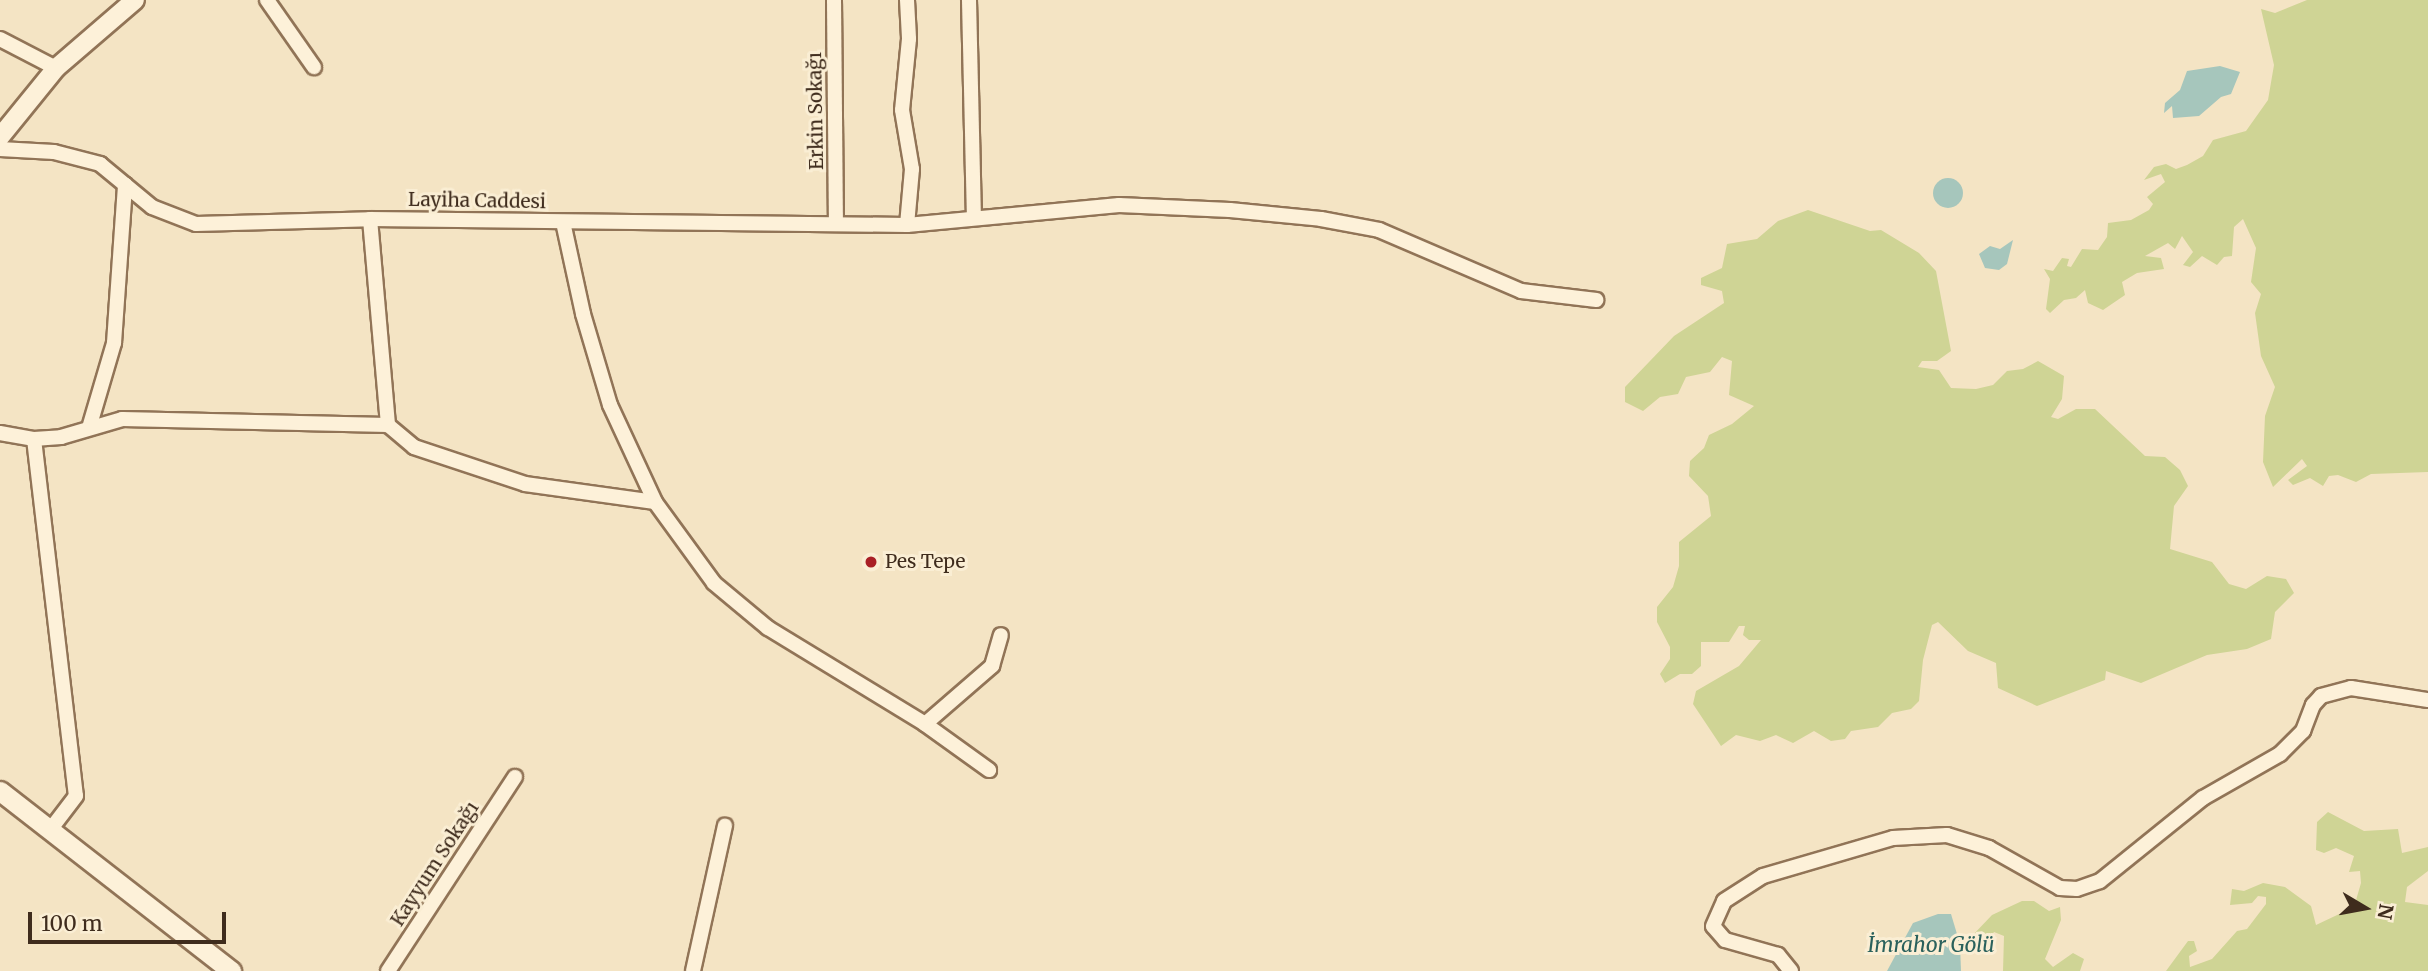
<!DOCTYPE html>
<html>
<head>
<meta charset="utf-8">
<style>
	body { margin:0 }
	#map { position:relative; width:2428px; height:971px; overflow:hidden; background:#f4e4c4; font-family:Merriweather,serif }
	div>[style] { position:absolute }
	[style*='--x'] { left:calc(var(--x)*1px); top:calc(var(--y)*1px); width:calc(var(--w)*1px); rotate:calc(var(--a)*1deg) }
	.green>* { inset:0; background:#cfd495 }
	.water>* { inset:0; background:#a6c6bc }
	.round { border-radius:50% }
	.roads { filter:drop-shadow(2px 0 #917457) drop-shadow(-2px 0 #917457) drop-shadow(0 2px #917457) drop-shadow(0 -2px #917457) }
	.minor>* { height:14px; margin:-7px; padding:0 7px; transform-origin:7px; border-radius:7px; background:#fdf1d9 }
	.tertiary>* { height:18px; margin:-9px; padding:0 9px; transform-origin:9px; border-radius:9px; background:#fdf1d9 }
	.secondary>* { height:19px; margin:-9.5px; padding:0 9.5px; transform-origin:9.5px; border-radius:9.5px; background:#fdf1d9 }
	.dots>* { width:19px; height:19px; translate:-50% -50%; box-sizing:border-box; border:4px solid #faeed4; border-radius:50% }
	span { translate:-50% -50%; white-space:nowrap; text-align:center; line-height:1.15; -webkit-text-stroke:6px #faeed4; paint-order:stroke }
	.street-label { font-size:19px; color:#3f2c1d }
	.poi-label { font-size:19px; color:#3f2c1d }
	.left { translate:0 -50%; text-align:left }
	.water-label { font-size:21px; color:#2a615c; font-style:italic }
	.north { position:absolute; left:2330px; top:873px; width:70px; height:70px; -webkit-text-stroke:5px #faeed4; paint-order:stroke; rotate:100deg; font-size:19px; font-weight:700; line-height:28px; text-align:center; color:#3f2c1d }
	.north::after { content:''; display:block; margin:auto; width:24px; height:32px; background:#3f2c1d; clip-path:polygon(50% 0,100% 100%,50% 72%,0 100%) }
	.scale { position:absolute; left:28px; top:912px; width:198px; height:32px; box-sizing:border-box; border:4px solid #3f2c1d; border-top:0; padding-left:9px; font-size:21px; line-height:24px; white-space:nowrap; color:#3f2c1d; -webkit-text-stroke:5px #faeed4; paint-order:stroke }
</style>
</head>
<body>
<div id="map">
	<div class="green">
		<i style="clip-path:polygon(2307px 0,2428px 0,2428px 472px,2371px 474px,2356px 482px,2338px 475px,2329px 476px,2323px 486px,2310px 478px,2293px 485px,2288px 480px,2307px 466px,2302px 459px,2273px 487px,2263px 462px,2265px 416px,2275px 387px,2261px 356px,2255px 313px,2261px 294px,2251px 282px,2256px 248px,2243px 219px,2234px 227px,2232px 256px,2224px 257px,2217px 265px,2202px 256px,2190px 267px,2183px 265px,2193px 252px,2182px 236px,2175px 249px,2168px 243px,2145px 256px,2161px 258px,2164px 269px,2137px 273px,2122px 282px,2125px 295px,2103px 310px,2088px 303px,2085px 290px,2076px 298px,2064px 300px,2050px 313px,2046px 309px,2050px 279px,2044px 269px,2053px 271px,2062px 258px,2069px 259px,2067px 266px,2071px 267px,2082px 249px,2098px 250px,2107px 237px,2108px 223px,2131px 220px,2149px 210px,2153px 204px,2147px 197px,2165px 182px,2161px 174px,2144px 180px,2154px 167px,2166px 164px,2176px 169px,2187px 165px,2203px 156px,2213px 140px,2246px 131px,2268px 100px,2274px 65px,2261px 9px,2275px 13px)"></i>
		<i style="clip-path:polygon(1808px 210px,1870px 231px,1881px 230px,1919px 253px,1936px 271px,1951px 351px,1937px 361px,1922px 361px,1918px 367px,1939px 370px,1951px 388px,1976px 389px,1993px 385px,2007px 371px,2023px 369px,2038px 361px,2064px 376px,2062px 399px,2051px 417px,2058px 419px,2076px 409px,2095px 409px,2145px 456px,2165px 457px,2180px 470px,2188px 486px,2174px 506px,2170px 549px,2212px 562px,2229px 584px,2246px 589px,2267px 576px,2286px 579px,2294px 593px,2275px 612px,2271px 639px,2247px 649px,2207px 655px,2141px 683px,2106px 671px,2105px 680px,2037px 706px,1998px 688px,1996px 663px,1968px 651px,1938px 622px,1932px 625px,1923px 660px,1919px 701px,1911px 709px,1892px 713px,1878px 727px,1851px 731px,1845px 739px,1831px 741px,1814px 731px,1793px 743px,1776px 735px,1760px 741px,1736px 735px,1721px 746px,1693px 704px,1696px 691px,1739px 666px,1761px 640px,1749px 640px,1743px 635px,1745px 626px,1739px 626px,1729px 642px,1701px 642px,1701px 666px,1692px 674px,1680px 674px,1665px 683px,1660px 674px,1670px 659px,1670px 647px,1657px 622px,1657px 607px,1673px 587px,1679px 566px,1679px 542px,1711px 516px,1708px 496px,1689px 476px,1690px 461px,1704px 448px,1709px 435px,1732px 424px,1754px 406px,1729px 395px,1732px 361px,1722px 357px,1710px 372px,1686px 377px,1678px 394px,1660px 397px,1643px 411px,1625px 402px,1625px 387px,1674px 336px,1724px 303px,1722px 291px,1701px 285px,1701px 278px,1722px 268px,1727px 244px,1757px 239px,1778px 221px)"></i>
		<i style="clip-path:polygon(2328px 812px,2364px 831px,2398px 829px,2402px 853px,2428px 847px,2428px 871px,2407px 887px,2405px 902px,2428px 905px,2428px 971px,2166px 971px,2188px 941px,2194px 941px,2197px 951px,2189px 956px,2190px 967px,2212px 959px,2237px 931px,2247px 929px,2266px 904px,2266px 897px,2258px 896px,2252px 903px,2230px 905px,2232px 889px,2244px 891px,2263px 883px,2285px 887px,2311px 906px,2316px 925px,2354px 907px,2361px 883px,2360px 871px,2349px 872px,2354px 856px,2336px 848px,2324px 853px,2316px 850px,2317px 822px)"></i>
		<i style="clip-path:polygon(2022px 901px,2034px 901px,2049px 911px,2060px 907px,2061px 920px,2045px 959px,2053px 967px,2073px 953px,2084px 959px,2080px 971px,2003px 971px,2004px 936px,1994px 932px,1978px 953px,1969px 948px,1971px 937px,1992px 915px)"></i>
	</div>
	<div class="water">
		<i style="clip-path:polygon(2220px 66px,2240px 72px,2231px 94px,2221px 97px,2199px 116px,2173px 118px,2172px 106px,2164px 113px,2165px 103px,2180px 90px,2187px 71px)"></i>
		<i class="round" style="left:1933px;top:178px;width:30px;height:30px"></i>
		<i style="clip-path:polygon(2013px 240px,2007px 264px,1999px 270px,1985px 268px,1979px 254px,1990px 246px,2000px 249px)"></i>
		<i style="clip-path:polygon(1938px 914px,1951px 914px,1960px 944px,1961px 971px,1887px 971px,1913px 923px)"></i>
	</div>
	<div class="roads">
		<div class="minor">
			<i style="--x:267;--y:0;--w:82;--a:55"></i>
			<i style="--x:834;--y:0;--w:223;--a:89.5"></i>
			<i style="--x:907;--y:0;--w:39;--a:87"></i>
			<i style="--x:909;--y:39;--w:71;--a:95.6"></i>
			<i style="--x:902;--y:110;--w:60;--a:80.4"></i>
			<i style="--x:912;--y:169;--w:56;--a:95.1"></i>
			<i style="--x:969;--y:0;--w:218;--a:88.7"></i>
			<i style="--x:0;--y:39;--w:63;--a:27.4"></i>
			<i style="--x:0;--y:149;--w:54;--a:3.2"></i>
			<i style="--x:54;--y:152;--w:48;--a:14.6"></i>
			<i style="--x:100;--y:164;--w:67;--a:39.6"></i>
			<i style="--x:152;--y:207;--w:47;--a:21.1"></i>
			<i style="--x:196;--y:224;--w:174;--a:-1.6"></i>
			<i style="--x:370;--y:219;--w:537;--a:0.64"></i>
			<i style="--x:907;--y:225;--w:213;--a:-5.4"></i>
			<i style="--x:1119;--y:205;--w:111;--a:2.6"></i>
			<i style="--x:1230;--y:210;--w:91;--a:5.6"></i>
			<i style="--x:1321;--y:219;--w:59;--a:10.7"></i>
			<i style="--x:1379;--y:230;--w:155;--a:23.2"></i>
			<i style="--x:1521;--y:291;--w:76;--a:6.8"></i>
			<i style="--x:370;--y:219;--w:207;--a:85"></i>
			<i style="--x:563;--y:222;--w:94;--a:77.7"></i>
			<i style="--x:583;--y:314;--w:95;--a:73.5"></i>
			<i style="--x:610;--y:405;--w:107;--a:65.1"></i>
			<i style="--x:655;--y:502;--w:100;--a:53.9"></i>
			<i style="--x:714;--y:583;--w:70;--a:39.8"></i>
			<i style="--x:768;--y:628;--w:184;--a:31.4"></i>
			<i style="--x:925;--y:724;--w:79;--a:35.7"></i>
			<i style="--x:89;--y:428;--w:89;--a:-73.6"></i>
			<i style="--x:114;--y:343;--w:159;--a:-86"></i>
			<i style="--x:0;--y:433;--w:35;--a:10"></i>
			<i style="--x:34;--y:439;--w:27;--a:-4"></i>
			<i style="--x:61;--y:437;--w:64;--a:-16.4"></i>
			<i style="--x:122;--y:419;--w:266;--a:1.3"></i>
			<i style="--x:388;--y:425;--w:34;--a:40"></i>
			<i style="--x:414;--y:447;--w:117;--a:18.4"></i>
			<i style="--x:525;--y:484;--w:131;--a:7.9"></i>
			<i style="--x:34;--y:439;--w:359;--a:83.3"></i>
			<i style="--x:76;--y:796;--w:43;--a:127.4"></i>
			<i style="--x:925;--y:724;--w:89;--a:-40.9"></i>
			<i style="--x:992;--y:666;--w:32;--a:-74"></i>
			<i style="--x:388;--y:971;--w:232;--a:-56.8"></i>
			<i style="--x:693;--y:971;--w:149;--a:-77.6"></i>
			<i style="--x:1791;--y:971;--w:21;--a:-129"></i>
			<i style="--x:1778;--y:955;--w:55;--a:-164.2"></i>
			<i style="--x:1725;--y:940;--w:18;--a:-131"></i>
			<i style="--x:1713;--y:926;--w:27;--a:-66"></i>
			<i style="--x:1724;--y:901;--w:46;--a:-32.7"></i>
			<i style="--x:1763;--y:876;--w:135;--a:-16.3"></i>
			<i style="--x:1893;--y:838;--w:54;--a:-3.2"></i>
			<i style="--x:1947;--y:835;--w:44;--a:17.2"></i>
			<i style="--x:1989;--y:848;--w:81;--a:29.4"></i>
			<i style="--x:2060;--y:888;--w:17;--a:3"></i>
			<i style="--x:2077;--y:889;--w:24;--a:-19"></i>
			<i style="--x:2100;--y:881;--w:132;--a:-38.9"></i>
			<i style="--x:2203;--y:798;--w:89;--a:-29.7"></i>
			<i style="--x:2280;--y:754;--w:33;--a:-45"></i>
			<i style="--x:2303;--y:731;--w:28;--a:-69"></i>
			<i style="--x:2313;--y:705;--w:12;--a:-48"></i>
			<i style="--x:2321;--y:696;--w:31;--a:-15"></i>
			<i style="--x:2351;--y:688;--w:78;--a:8.9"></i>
		</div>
		<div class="tertiary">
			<i style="--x:0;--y:137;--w:89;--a:-50.9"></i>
			<i style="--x:56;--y:68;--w:104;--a:-40.7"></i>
		</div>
		<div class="secondary">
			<i style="--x:0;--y:791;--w:293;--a:37.9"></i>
		</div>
	</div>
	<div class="dots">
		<i style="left:871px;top:562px;background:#a91f25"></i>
	</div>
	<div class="street-label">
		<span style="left:816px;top:111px;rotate:-91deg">Erkin Sokağı</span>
		<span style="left:477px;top:201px;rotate:1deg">Layiha Caddesi</span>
		<span style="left:435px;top:864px;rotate:-57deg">Kayyum Sokağı</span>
	</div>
	<div class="poi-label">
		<span class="left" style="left:885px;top:562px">Pes Tepe</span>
	</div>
	<div class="water-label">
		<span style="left:1931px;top:945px">İmrahor Gölü</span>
	</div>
	<div class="north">N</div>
	<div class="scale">100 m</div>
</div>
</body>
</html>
